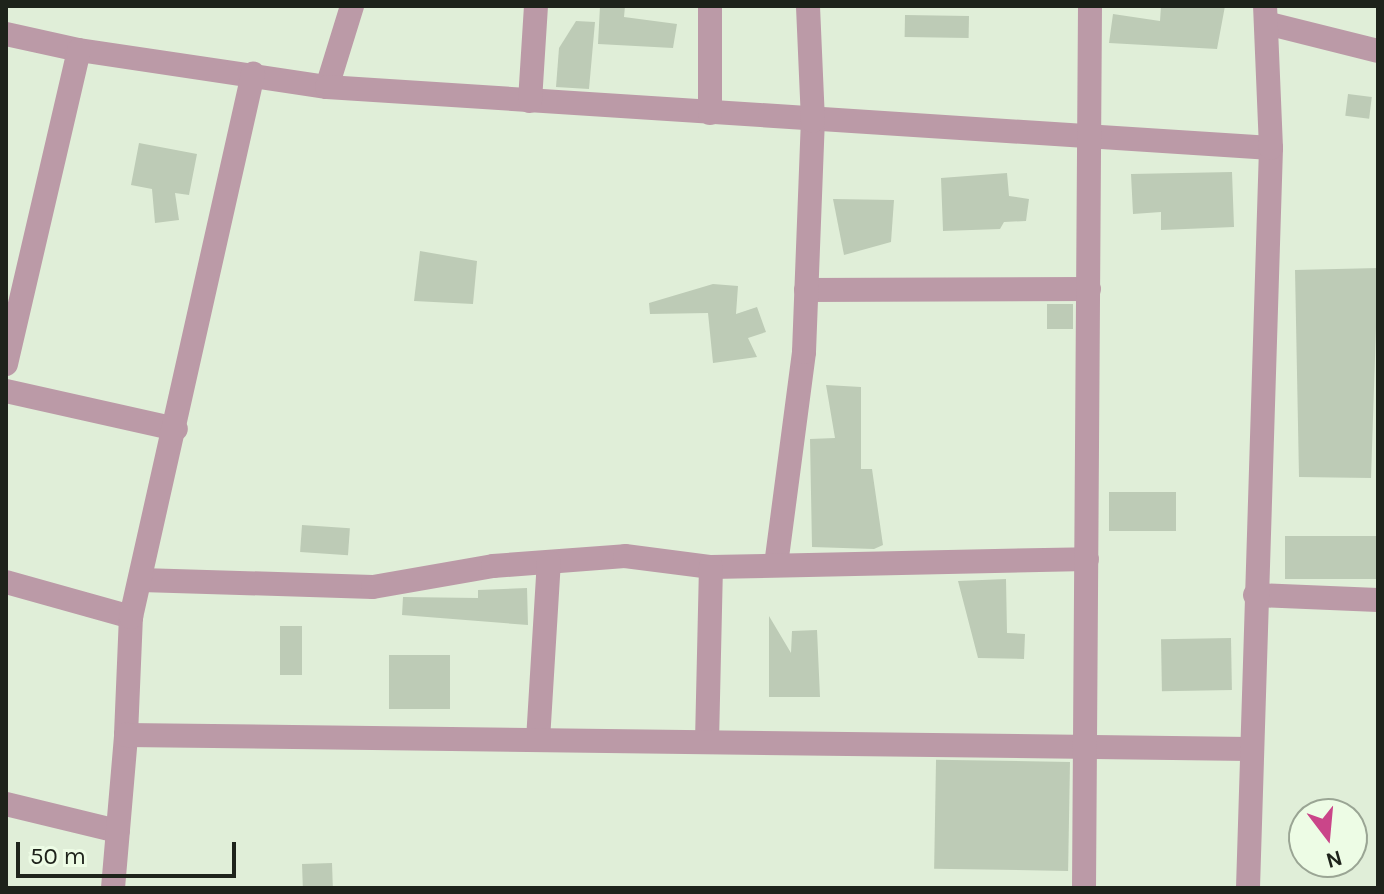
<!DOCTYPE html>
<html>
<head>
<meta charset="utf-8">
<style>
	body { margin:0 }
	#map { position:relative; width:1384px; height:894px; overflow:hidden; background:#e0eed8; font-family:Karla,sans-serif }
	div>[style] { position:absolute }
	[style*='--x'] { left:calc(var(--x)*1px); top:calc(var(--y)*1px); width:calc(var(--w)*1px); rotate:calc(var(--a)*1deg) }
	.building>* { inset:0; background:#bdcbb6; transform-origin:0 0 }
	.street>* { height:24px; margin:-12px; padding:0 12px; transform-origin:12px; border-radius:12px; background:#bb9aa7 }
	span { translate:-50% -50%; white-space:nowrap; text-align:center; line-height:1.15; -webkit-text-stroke:8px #edfce5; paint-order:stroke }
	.frame { position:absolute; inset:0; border:8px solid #1e231b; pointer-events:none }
	.north { position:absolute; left:1288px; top:798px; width:80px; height:80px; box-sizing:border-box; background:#edfce5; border:2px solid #9aa594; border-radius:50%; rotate:164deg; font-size:22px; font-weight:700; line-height:32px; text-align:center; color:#1e231b }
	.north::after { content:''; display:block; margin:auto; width:28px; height:36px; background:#ca4589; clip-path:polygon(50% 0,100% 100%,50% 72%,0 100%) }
	.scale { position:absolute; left:16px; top:842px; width:220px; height:36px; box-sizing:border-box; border:4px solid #1e231b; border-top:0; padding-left:10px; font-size:24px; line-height:28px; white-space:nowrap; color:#1e231b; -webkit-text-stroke:6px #edfce5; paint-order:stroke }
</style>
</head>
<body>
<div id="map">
	<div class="building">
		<i style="clip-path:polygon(600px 6px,625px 6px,624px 17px,677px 24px,673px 48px,598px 44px)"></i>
		<i style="clip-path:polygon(1161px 6px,1225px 6px,1217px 49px,1109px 43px,1113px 14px,1160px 21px)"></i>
		<i style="left:905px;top:15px;width:64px;height:22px;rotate:1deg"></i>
		<i style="clip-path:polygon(576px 21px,595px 22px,589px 89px,556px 87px,559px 48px)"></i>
		<i style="left:1348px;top:94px;width:24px;height:22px;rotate:7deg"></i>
		<i style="clip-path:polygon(139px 143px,197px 154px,189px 195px,175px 193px,179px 220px,155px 223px,152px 189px,131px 185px)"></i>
		<i style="clip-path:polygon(1232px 172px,1234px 227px,1161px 230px,1161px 212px,1133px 214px,1131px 174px)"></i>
		<i style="clip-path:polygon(1007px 173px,1009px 196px,1029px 199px,1026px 221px,1004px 222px,1000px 229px,943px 231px,941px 178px)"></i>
		<i style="clip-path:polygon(833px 199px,894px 200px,891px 242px,844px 255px)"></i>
		<i style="clip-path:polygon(420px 251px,477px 261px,473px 304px,414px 301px)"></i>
		<i style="clip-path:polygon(1378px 268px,1371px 478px,1299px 477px,1295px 270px)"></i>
		<i style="clip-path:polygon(713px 284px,738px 286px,736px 314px,757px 307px,766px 332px,748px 338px,757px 357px,713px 363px,708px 313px,650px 314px,649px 303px)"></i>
		<i style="left:1047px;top:304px;width:26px;height:25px"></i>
		<i style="clip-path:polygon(826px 385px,861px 387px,861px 469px,872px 469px,883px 545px,874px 549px,812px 547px,810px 439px,835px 438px)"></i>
		<i style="left:1109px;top:492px;width:67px;height:39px"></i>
		<i style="left:302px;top:525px;width:48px;height:27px;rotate:4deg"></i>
		<i style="left:1378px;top:536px;width:43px;height:93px;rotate:90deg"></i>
		<i style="clip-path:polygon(1006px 579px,1007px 633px,1025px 634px,1024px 659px,978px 658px,958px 581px)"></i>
		<i style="clip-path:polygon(527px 588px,528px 625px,402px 615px,403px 597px,478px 598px,478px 590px)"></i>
		<i style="clip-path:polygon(769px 616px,791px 653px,792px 631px,817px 630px,820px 697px,769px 697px)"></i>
		<i style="left:280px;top:626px;width:22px;height:49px"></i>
		<i style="left:1231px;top:638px;width:52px;height:70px;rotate:89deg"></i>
		<i style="left:389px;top:655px;width:61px;height:54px"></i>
		<i style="left:1070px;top:762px;width:109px;height:134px;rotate:91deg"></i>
		<i style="left:332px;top:863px;width:24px;height:30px;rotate:88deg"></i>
	</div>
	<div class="street">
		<i style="--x:1266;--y:23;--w:115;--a:14"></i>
		<i style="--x:6;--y:34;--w:75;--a:12.4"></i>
		<i style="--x:79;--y:50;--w:251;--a:8.5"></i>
		<i style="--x:327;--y:87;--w:85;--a:-72.8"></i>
		<i style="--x:327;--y:87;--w:946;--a:3.7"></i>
		<i style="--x:530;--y:101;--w:95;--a:-86.4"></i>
		<i style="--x:710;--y:113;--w:107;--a:-90"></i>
		<i style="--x:806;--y:290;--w:283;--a:-0.2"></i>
		<i style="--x:6;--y:364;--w:322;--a:-76.9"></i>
		<i style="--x:6;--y:391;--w:174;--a:12.6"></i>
		<i style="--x:776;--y:565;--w:215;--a:-82.5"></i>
		<i style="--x:804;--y:352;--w:231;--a:-87.8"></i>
		<i style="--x:813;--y:121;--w:115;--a:-92.5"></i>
		<i style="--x:141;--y:580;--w:232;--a:1.7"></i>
		<i style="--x:373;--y:587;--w:122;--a:-9.9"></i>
		<i style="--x:493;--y:566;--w:132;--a:-4.3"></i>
		<i style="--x:625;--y:556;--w:87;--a:7.3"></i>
		<i style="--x:711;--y:567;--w:376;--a:-1.2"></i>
		<i style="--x:6;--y:582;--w:130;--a:15.6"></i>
		<i style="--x:1255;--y:595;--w:123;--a:2.3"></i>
		<i style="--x:126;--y:735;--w:118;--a:-87.6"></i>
		<i style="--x:131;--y:617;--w:557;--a:-77.34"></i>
		<i style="--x:538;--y:740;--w:178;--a:-86.5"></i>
		<i style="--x:707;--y:742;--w:175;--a:-88.7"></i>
		<i style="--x:6;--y:804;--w:115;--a:13.6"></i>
		<i style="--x:113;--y:888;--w:154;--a:-85.1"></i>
		<i style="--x:126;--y:735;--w:1124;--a:0.71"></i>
		<i style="--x:1084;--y:888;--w:882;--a:-89.61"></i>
		<i style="--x:1248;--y:888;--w:740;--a:-88.22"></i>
		<i style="--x:1271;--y:148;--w:142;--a:-92.4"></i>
	</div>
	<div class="frame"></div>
	<div class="north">N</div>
	<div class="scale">50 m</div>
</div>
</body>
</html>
